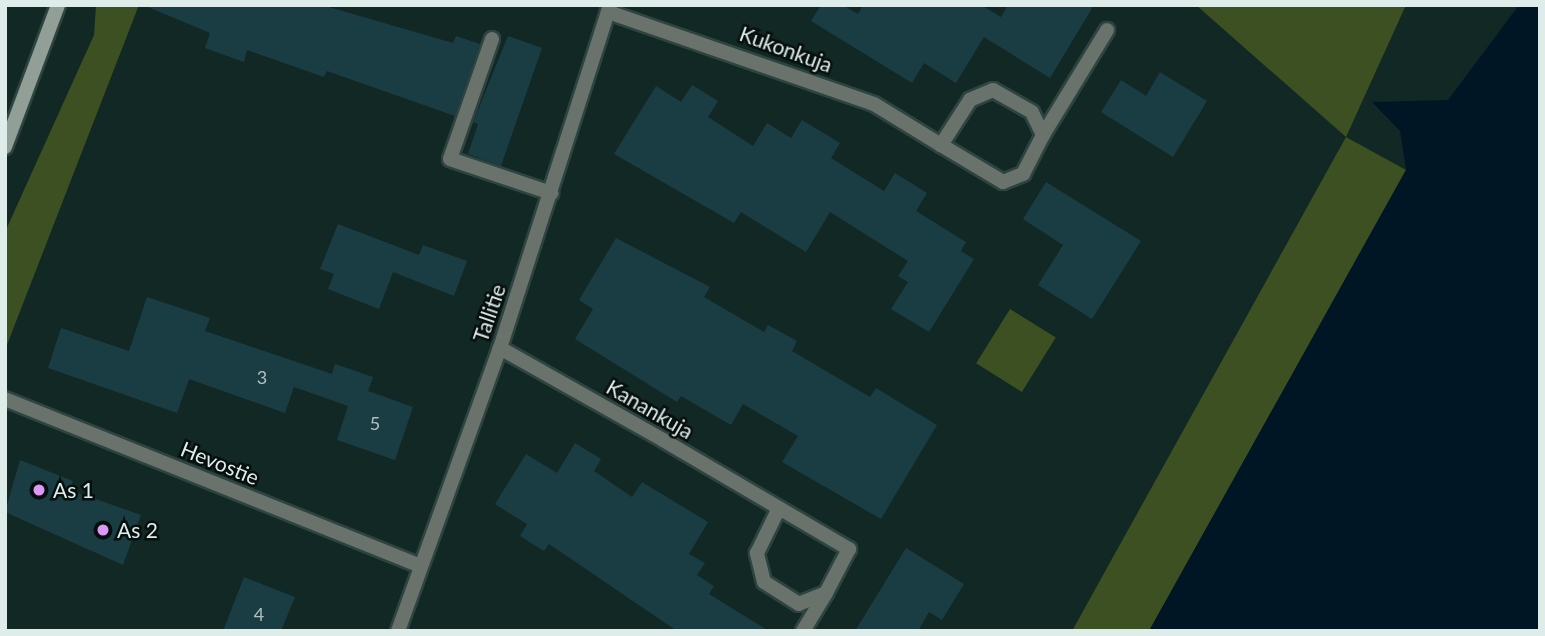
<!DOCTYPE html>
<html>
<head>
<meta charset="utf-8">
<style>
	body { margin:0 }
	#map { position:relative; width:1545px; height:636px; overflow:hidden; background:#112824; font-family:Lato,sans-serif }
	div>[style] { position:absolute }
	[style*='--x'] { left:calc(var(--x)*1px); top:calc(var(--y)*1px); width:calc(var(--w)*1px); rotate:calc(var(--a)*1deg) }
	.green>* { inset:0; background:#3c5022; transform-origin:0 0 }
	.water>* { inset:0; background:#001624 }
	.building>* { inset:0; background:#1a3d43 }
	.roads { filter:drop-shadow(2px 0 #2e4440) drop-shadow(-2px 0 #2e4440) drop-shadow(0 2px #2e4440) drop-shadow(0 -2px #2e4440) }
	.service>* { height:14px; margin:-7px; padding:0 7px; transform-origin:7px; border-radius:7px; background:#6a726c }
	.minor>* { height:14px; margin:-7px; padding:0 7px; transform-origin:7px; border-radius:7px; background:#6a726c }
	.secondary>* { height:14px; margin:-7px; padding:0 7px; transform-origin:7px; border-radius:7px; background:#929f96 }
	.dots>* { width:19px; height:19px; translate:-50% -50%; box-sizing:border-box; border:4px solid #060f0d; border-radius:50% }
	span { translate:-50% -50%; white-space:nowrap; text-align:center; line-height:1.15; -webkit-text-stroke:5px #060f0d; paint-order:stroke }
	.number-label { font-size:18px; color:#aec1c0 }
	.number-label span { -webkit-text-stroke-width:0 }
	.street-label { font-size:21px; color:#dfedea }
	.poi-label { font-size:21px; color:#dfedea }
	.left { translate:0 -50%; text-align:left }
	.frame { position:absolute; inset:0; border:7px solid #dfedea; pointer-events:none }
</style>
</head>
<body>
<div id="map">
	<div class="green">
		<i style="clip-path:polygon(96px 5px,139px 5px,5px 350px,5px 232px,94px 35px)"></i>
		<i style="clip-path:polygon(1196px 5px,1406px 5px,1346px 137px,1406px 170px,1149px 631px,1072px 631px,1346px 137px)"></i>
		<i style="left:1010px;top:309px;width:54px;height:64px;rotate:32deg"></i>
	</div>
	<div class="water">
		<i style="clip-path:polygon(1519px 5px,1540px 5px,1540px 631px,1149px 631px,1406px 170px,1400px 131px,1372px 102px,1448px 100px)"></i>
	</div>
	<div class="building">
		<i style="clip-path:polygon(143px 5px,322px 5px,453px 43px,456px 36px,480px 44px,455px 116px,327px 71px,324px 77px,247px 50px,244px 62px,205px 48px,210px 33px)"></i>
		<i style="clip-path:polygon(821px 5px,843px 5px,858px 14px,863px 5px,981px 5px,1001px 17px,1008px 5px,1094px 5px,1050px 78px,984px 37px,956px 83px,924px 63px,912px 83px,811px 21px)"></i>
		<i style="clip-path:polygon(508px 36px,542px 48px,501px 166px,468px 154px,478px 124px,473px 122px)"></i>
		<i style="clip-path:polygon(1160px 72px,1207px 101px,1173px 157px,1101px 112px,1121px 80px,1146px 96px)"></i>
		<i style="clip-path:polygon(692px 85px,718px 101px,708px 117px,753px 146px,767px 123px,791px 138px,802px 120px,840px 143px,831px 158px,884px 191px,895px 173px,927px 193px,916px 211px,966px 242px,961px 251px,974px 259px,929px 332px,891px 309px,908px 282px,898px 276px,908px 261px,830px 212px,806px 252px,741px 212px,734px 223px,614px 154px,656px 86px,681px 102px)"></i>
		<i style="clip-path:polygon(1046px 182px,1141px 241px,1092px 319px,1038px 285px,1063px 245px,1023px 219px)"></i>
		<i style="clip-path:polygon(338px 224px,419px 255px,423px 245px,467px 261px,454px 296px,393px 272px,379px 309px,328px 289px,334px 274px,320px 269px)"></i>
		<i style="clip-path:polygon(616px 238px,710px 287px,704px 297px,764px 332px,768px 325px,797px 341px,792px 351px,870px 397px,876px 388px,937px 425px,881px 519px,782px 462px,798px 436px,743px 404px,731px 425px,681px 396px,677px 402px,575px 339px,593px 309px,579px 300px)"></i>
		<i style="clip-path:polygon(147px 297px,210px 318px,205px 331px,332px 374px,335px 364px,373px 377px,368px 391px,413px 407px,395px 460px,337px 440px,348px 406px,294px 387px,285px 413px,189px 379px,177px 413px,48px 368px,61px 328px,129px 351px)"></i>
		<i style="clip-path:polygon(575px 443px,601px 459px,594px 471px,632px 497px,642px 482px,708px 522px,689px 554px,705px 563px,697px 575px,714px 586px,709px 594px,769px 631px,677px 631px,549px 544px,544px 551px,520px 536px,527px 524px,495px 504px,526px 454px,557px 473px)"></i>
		<i style="clip-path:polygon(20px 460px,73px 481px,70px 490px,141px 515px,123px 565px,5px 512px)"></i>
		<i style="clip-path:polygon(906px 548px,964px 584px,942px 620px,929px 612px,918px 631px,855px 631px)"></i>
		<i style="clip-path:polygon(244px 577px,295px 597px,281px 631px,223px 631px)"></i>
	</div>
	<div class="roads">
		<div class="service">
			<i style="--x:492;--y:39;--w:127;--a:109.3"></i>
			<i style="--x:450;--y:159;--w:107;--a:18.6"></i>
			<i style="--x:803;--y:631;--w:44;--a:-58.8"></i>
		</div>
		<div class="minor">
			<i style="--x:608;--y:12;--w:281;--a:19.1"></i>
			<i style="--x:874;--y:104;--w:79;--a:31.5"></i>
			<i style="--x:941;--y:145;--w:72;--a:30.8"></i>
			<i style="--x:1003;--y:182;--w:22;--a:-22"></i>
			<i style="--x:1023;--y:174;--w:44;--a:-62.9"></i>
			<i style="--x:1043;--y:135;--w:25;--a:-116"></i>
			<i style="--x:1032;--y:112;--w:45;--a:-150.6"></i>
			<i style="--x:993;--y:90;--w:25;--a:157"></i>
			<i style="--x:970;--y:100;--w:54;--a:122.8"></i>
			<i style="--x:1043;--y:135;--w:123;--a:-58.6"></i>
			<i style="--x:500;--y:348;--w:187;--a:29.4"></i>
			<i style="--x:663;--y:440;--w:216;--a:30.4"></i>
			<i style="--x:849;--y:549;--w:50;--a:117.6"></i>
			<i style="--x:826;--y:593;--w:29;--a:158"></i>
			<i style="--x:799;--y:604;--w:41;--a:-147.8"></i>
			<i style="--x:764;--y:582;--w:30;--a:-104"></i>
			<i style="--x:757;--y:553;--w:50;--a:-63.9"></i>
			<i style="--x:5;--y:399;--w:447;--a:21.9"></i>
			<i style="--x:398;--y:631;--w:301;--a:-70.2"></i>
			<i style="--x:500;--y:348;--w:360;--a:-72.2"></i>
		</div>
		<div class="secondary">
			<i style="--x:5;--y:147;--w:152;--a:-69.5"></i>
		</div>
	</div>
	<div class="dots">
		<i style="left:39px;top:490px;background:#dc99f4"></i>
		<i style="left:103px;top:530px;background:#dc99f4"></i>
	</div>
	<div class="number-label">
		<span style="left:262px;top:377px">3</span>
		<span style="left:375px;top:423px">5</span>
		<span style="left:259px;top:614px">4</span>
	</div>
	<div class="street-label">
		<span style="left:786px;top:49px;rotate:20deg">Kukonkuja</span>
		<span style="left:489px;top:313px;rotate:-71deg">Tallitie</span>
		<span style="left:650px;top:409px;rotate:30deg">Kanankuja</span>
		<span style="left:220px;top:463px;rotate:22deg">Hevostie</span>
	</div>
	<div class="poi-label">
		<span class="left" style="left:53px;top:490px">As 1</span>
		<span class="left" style="left:117px;top:530px">As 2</span>
	</div>
	<div class="frame"></div>
</div>
</body>
</html>
